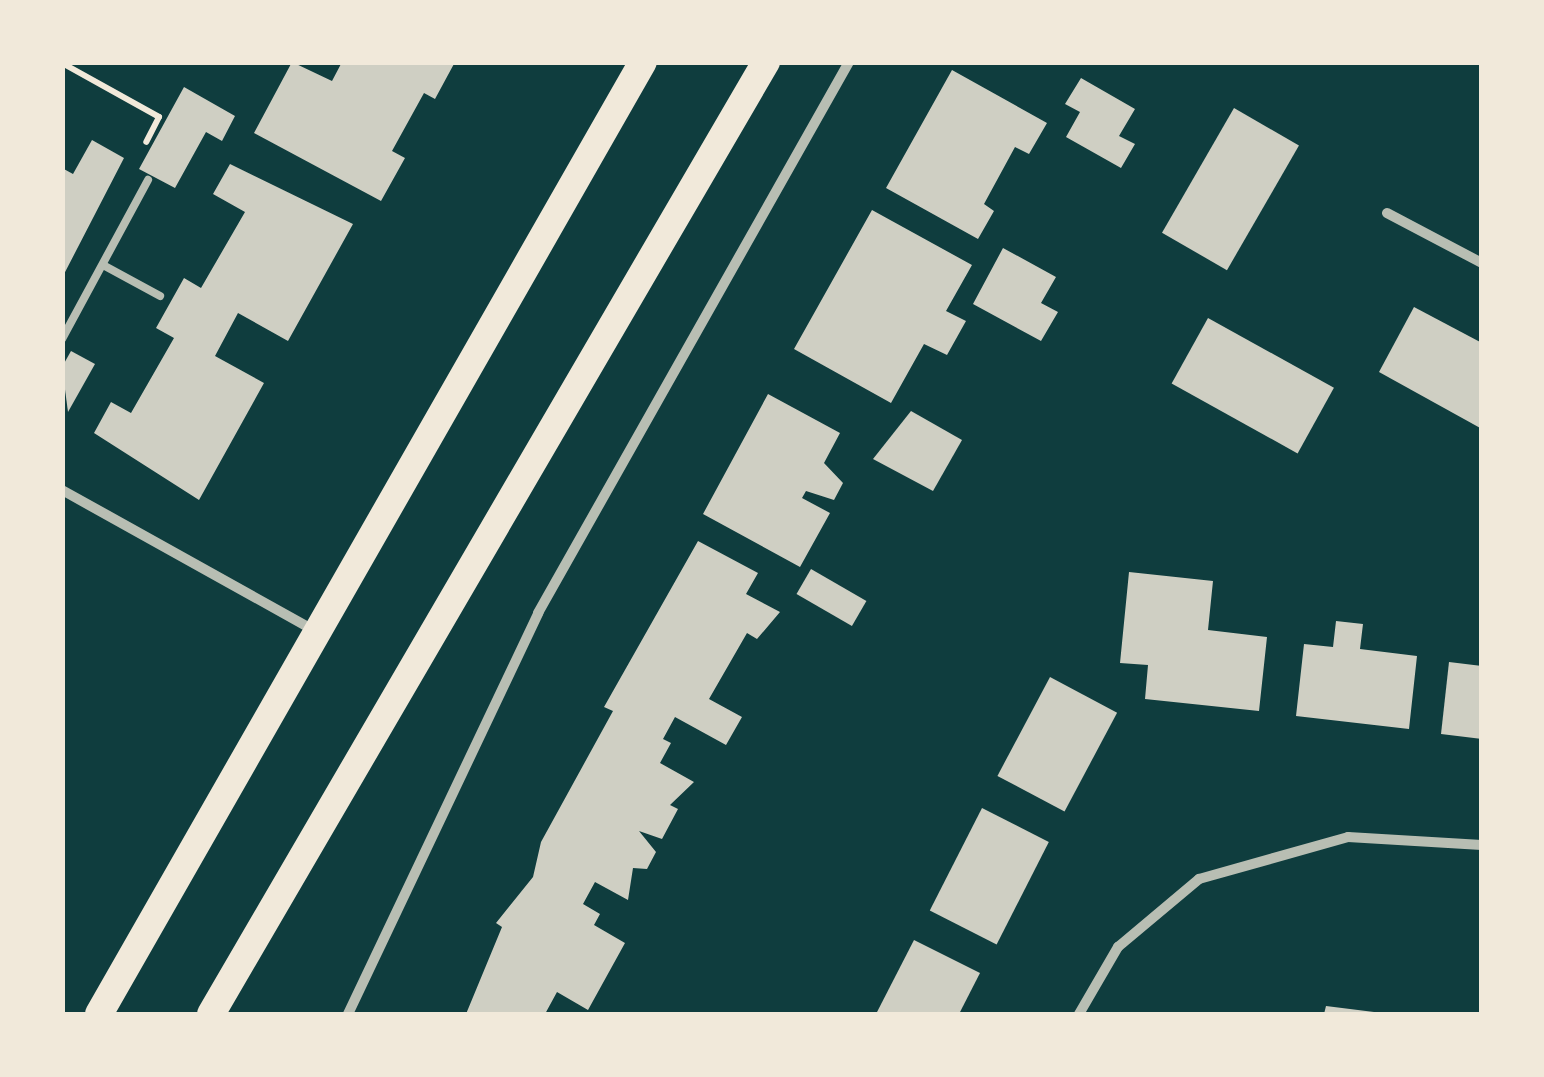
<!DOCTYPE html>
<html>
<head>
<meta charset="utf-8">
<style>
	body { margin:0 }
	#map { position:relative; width:1544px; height:1077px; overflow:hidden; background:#0f3d3e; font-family:Signika,sans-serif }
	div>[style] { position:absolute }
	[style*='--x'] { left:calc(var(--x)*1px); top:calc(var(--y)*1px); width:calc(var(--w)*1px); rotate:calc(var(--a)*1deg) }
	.building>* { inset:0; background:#cfcfc3; transform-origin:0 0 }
	.path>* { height:6px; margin:-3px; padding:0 3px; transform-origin:3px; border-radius:3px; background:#f1e9da }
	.service>* { height:8px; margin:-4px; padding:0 4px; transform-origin:4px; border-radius:4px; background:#b8beb3 }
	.minor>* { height:10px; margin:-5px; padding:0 5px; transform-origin:5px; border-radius:5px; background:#b8beb3 }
	.trunk>* { height:28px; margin:-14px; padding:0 14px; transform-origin:14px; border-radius:14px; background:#f1e9da }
	span { translate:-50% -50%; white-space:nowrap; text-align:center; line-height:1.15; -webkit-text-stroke:9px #f1e9da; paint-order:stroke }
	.frame { position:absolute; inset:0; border:65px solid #f1e9da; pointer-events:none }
</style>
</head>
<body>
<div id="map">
	<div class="building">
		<i style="clip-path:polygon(292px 62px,332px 81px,342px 62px,455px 62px,435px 99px,424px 93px,392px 151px,405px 158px,381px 201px,254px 133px)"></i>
		<i style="clip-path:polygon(952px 70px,1047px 123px,1029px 154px,1015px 147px,984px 204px,994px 211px,978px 239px,886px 188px)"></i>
		<i style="clip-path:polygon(1081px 78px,1135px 109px,1119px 136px,1135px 144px,1121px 168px,1066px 137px,1080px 112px,1065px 104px)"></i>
		<i style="clip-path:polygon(184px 87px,235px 116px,222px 141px,206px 132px,175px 188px,139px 169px)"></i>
		<i style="left:1234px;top:108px;width:75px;height:144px;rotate:30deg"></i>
		<i style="clip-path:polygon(92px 140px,124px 158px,62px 278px,62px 168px,73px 174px)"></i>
		<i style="clip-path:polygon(230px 164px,353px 224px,288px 341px,238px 313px,215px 356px,264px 383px,199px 500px,94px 433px,111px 402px,131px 413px,174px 338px,156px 328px,184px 278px,201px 288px,245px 212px,213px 194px)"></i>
		<i style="clip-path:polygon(872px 210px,972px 265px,946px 311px,966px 321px,947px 355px,924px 344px,891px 403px,794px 349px)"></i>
		<i style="clip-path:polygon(1003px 248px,1056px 277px,1041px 303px,1058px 312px,1041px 341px,973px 304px)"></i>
		<i style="clip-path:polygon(1414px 307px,1482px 343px,1482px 429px,1379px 372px)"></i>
		<i style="left:1208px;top:318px;width:144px;height:75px;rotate:29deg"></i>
		<i style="clip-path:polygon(71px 351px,95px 364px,68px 412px,62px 367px)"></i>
		<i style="clip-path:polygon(768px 394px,840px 433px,824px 463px,843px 483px,834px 500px,806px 491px,802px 498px,830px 513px,800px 567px,703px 514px)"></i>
		<i style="clip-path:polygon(911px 411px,962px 440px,933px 491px,873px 459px)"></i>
		<i style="clip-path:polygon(698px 541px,758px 573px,746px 594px,780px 612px,757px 639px,747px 633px,709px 699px,742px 717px,726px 745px,675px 717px,663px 739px,671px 743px,660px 763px,694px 782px,670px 805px,678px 809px,662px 839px,639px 831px,656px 852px,647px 869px,633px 868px,628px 900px,595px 882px,583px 904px,600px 914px,594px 925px,625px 943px,588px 1010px,557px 992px,545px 1014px,466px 1014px,502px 927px,496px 923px,533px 877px,541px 842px,613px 711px,604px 707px)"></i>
		<i style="left:811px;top:569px;width:64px;height:29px;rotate:30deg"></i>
		<i style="clip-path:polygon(1129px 572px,1213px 581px,1208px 630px,1267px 637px,1259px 711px,1145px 699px,1148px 665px,1120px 663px)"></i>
		<i style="clip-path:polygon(1336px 621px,1363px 624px,1360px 649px,1417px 656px,1409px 729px,1296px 716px,1304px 644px,1333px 647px)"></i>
		<i style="clip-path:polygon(1449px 662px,1482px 666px,1482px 739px,1441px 734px)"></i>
		<i style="left:1050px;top:677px;width:76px;height:112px;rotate:28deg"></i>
		<i style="left:982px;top:808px;width:75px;height:115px;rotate:27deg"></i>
		<i style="clip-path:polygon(914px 940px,980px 973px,959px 1014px,876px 1014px)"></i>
		<i style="clip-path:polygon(1326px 1006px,1374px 1012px,1374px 1014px,1324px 1014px)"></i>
	</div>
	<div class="path">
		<i style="--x:62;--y:63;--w:111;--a:29.1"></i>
		<i style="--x:159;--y:117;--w:28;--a:117"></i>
	</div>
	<div class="service">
		<i style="--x:103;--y:265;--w:65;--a:28.5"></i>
		<i style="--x:62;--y:339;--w:181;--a:-61.6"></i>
	</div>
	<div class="minor">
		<i style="--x:1387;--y:213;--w:107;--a:27.8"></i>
		<i style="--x:62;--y:490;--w:288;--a:29.1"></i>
		<i style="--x:348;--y:1014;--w:444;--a:-64.6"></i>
		<i style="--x:538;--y:613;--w:633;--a:-60.56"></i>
		<i style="--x:1079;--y:1014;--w:78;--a:-59.8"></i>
		<i style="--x:1118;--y:947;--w:106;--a:-40"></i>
		<i style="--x:1199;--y:879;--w:155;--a:-15.7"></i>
		<i style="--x:1348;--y:837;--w:134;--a:3.4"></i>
	</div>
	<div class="trunk">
		<i style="--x:99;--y:1014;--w:1096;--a:-60.26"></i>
		<i style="--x:211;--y:1014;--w:1102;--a:-59.76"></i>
	</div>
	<div class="frame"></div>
</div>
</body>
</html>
